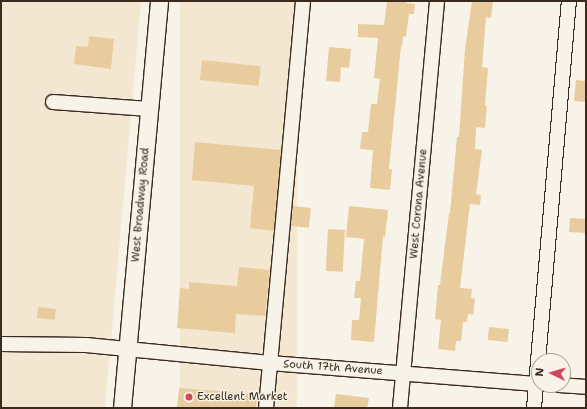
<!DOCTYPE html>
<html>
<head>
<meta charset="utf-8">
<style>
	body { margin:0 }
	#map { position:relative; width:587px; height:409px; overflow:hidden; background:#f7f3e8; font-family:"Shantell Sans",sans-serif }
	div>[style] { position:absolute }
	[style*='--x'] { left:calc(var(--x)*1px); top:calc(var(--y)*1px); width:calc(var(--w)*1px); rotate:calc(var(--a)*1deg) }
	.built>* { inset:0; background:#f3e7d2; transform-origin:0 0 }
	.building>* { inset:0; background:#e9cc9d; transform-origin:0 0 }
	.roads { filter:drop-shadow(1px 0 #3b2a1e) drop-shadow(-1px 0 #3b2a1e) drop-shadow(0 1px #3b2a1e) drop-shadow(0 -1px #3b2a1e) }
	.minor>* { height:14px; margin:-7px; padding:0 7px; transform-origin:7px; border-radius:7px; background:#f7f3e8 }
	.major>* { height:17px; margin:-8.5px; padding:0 8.5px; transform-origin:8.5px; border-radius:8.5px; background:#f7f3e8 }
	.dots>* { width:11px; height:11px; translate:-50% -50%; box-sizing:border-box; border:2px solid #f7f3e8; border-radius:50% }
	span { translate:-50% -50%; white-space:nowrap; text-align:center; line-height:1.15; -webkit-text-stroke:3px #f7f3e8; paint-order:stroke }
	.street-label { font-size:11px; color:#3b2a1e }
	.poi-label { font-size:11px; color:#3b2a1e }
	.left { translate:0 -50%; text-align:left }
	.frame { position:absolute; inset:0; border:2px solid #3b2a1e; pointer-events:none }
	.north { position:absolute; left:531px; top:353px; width:40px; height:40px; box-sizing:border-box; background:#f7f3e8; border:1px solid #aca397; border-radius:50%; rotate:275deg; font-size:11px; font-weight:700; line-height:16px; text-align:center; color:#3b2a1e }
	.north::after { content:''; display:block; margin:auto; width:14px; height:18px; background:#d1495b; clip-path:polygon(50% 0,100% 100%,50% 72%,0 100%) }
</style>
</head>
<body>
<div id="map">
	<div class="built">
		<i style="clip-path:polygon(1px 1px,141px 1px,105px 408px,1px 408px)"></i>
		<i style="left:180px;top:1px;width:117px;height:408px"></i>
	</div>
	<div class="building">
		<i style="clip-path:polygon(387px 1px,406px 1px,406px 3px,415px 4px,414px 14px,409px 14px,406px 36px,403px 37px,402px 46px,401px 46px,389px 169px,392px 169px,390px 190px,370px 188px,373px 150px,360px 149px,362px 132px,368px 132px,371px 104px,377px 104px,380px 79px,374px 78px,378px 38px,358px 37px,358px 24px,384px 25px)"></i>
		<i style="clip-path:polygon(472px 1px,493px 1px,491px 18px,486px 17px,482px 67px,488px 68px,485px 106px,487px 106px,485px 128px,476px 127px,475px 149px,482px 150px,476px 194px,481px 195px,480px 205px,470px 204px,460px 288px,472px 289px,471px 298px,475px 299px,473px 315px,468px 314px,467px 322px,463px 322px,461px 341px,456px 341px,455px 351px,438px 349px,441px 320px,435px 319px,438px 285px,440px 285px,449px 213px,450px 213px,457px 137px,459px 137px,465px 49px)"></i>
		<i style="clip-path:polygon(89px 36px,114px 39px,111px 69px,74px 64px,76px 46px,88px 47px)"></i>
		<i style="clip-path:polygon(329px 47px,351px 49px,349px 68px,341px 67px,340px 82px,326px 81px)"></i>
		<i style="left:202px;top:60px;width:59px;height:20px;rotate:6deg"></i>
		<i style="clip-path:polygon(576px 80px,586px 81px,586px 102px,574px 101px)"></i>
		<i style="clip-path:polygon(195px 142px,281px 150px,274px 231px,250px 228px,254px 186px,192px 180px)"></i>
		<i style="left:293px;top:206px;width:18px;height:20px;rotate:6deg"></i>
		<i style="clip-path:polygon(349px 206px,388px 210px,385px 237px,383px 236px,374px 342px,351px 340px,352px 320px,359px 320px,361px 298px,354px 298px,356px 281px,360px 281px,364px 239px,346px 237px)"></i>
		<i style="left:570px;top:218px;width:16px;height:14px;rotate:4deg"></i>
		<i style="left:328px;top:229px;width:17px;height:42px;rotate:3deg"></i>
		<i style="clip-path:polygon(239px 267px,270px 270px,265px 316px,236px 314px,235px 333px,177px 328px,180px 288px,189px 289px,189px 282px,237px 286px)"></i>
		<i style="left:38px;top:307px;width:18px;height:11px;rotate:6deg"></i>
		<i style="left:489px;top:327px;width:20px;height:13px;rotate:6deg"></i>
		<i style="clip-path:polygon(179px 388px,257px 394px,256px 408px,177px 408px)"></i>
		<i style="clip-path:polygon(336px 394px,369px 398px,367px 408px,334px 408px)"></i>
	</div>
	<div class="roads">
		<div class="minor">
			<i style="--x:53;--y:102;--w:96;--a:4.2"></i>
			<i style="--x:1;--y:344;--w:85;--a:0.7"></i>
			<i style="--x:86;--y:345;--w:185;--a:5.6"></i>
			<i style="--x:270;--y:363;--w:270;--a:4.5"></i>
			<i style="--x:559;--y:385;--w:27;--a:4"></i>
			<i style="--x:266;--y:408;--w:409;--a:-84.8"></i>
			<i style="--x:400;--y:408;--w:409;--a:-84.8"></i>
			<i style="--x:534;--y:408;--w:409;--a:-85.1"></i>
		</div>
		<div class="major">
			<i style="--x:122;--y:408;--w:409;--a:-84.8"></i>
		</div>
	</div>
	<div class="dots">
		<i style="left:189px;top:397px;background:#d1495b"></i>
	</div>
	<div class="street-label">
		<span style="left:419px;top:204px;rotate:-85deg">West Corona Avenue</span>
		<span style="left:141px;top:205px;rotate:-85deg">West Broadway Road</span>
		<span style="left:333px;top:368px;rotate:4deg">South 17th Avenue</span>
	</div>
	<div class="poi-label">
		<span class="left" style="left:197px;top:397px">Excellent Market</span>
	</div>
	<div class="frame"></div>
	<div class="north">N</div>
</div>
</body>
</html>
